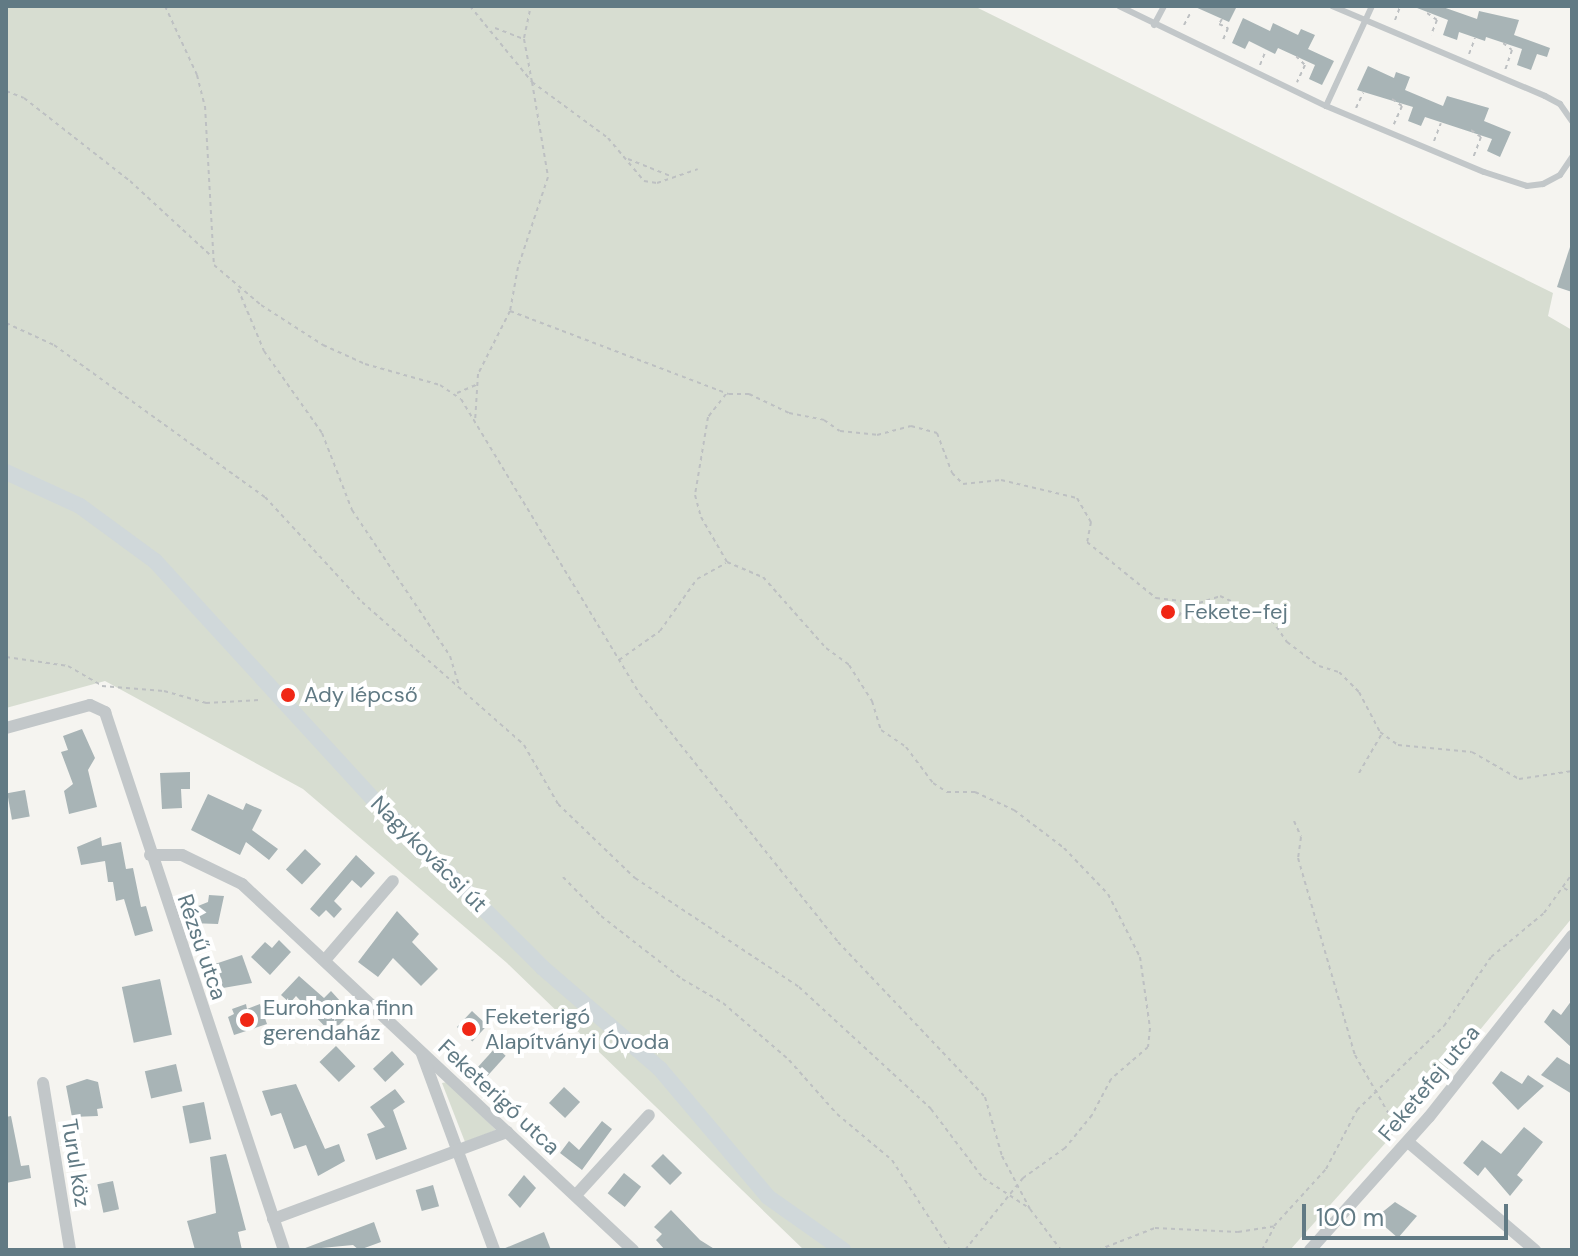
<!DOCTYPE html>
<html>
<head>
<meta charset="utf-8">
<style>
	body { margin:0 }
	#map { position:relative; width:1578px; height:1256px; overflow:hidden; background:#f5f4f0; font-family:"DM Sans",sans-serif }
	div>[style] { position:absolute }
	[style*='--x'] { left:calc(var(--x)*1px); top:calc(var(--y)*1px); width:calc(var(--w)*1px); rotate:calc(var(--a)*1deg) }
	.green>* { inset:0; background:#d7ddd1 }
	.building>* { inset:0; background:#a8b4b6; transform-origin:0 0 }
	.path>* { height:2px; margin-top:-1px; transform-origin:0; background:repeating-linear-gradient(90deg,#bdc0c2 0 4px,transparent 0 8px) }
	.lane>* { height:6px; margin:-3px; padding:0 3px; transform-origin:3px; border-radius:3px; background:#c2c7c9 }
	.street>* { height:12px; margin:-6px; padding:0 6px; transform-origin:6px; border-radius:6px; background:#c2c7c9 }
	.secondary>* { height:16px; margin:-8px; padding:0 8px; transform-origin:8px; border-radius:8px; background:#d0d8da }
	.dots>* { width:22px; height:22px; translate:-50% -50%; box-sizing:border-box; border:4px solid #fff; border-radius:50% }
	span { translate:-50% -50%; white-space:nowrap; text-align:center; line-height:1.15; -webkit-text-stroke:8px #fff; paint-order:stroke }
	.poi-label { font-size:22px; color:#617a84 }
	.left { translate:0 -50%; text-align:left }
	.street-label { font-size:22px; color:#617a84 }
	.frame { position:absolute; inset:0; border:8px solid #617a84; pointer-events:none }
	.scale { position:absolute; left:1302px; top:1204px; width:206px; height:36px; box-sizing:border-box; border:4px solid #617a84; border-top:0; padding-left:10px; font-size:24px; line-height:28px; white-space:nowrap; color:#617a84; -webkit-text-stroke:6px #fff; paint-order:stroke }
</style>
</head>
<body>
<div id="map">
	<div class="green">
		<i style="clip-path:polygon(6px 6px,974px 6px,1553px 293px,1548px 316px,1572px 330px,1572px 918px,1405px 1121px,1290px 1250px,804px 1250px,507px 963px,303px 789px,105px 681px,6px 708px)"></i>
		<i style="clip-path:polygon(447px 1082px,496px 1130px,465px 1142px,442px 1083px)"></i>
	</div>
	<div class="building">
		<i style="clip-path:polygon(1193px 6px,1237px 6px,1229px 22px)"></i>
		<i style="clip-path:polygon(1412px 6px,1440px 6px,1477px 19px,1479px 11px,1519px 20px,1514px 35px,1550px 48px,1547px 57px,1537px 54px,1531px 70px,1517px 65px,1522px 49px,1486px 37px,1485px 41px,1459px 32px,1457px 40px,1443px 35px,1448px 20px)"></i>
		<i style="clip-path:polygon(1243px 18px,1270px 31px,1273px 23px,1298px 35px,1301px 29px,1315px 35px,1308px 49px,1334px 61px,1322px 85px,1309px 79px,1315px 65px,1278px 48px,1275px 54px,1249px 41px,1245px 49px,1232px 43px)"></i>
		<i style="clip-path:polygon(1368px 66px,1394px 78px,1396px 72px,1410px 77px,1405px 90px,1443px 106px,1447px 96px,1489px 108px,1484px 121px,1511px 132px,1500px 157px,1487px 151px,1492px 139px,1425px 117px,1421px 126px,1408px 121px,1413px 107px,1357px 90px)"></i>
		<i style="clip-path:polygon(1570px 247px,1572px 248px,1572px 292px,1557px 287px)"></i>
		<i style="clip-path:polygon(82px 729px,95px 758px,88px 770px,97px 807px,69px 814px,64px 791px,73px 784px,61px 752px,68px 750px,63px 736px)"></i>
		<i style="clip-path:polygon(190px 772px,190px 789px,181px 789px,182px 808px,162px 809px,160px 773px)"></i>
		<i style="left:25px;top:790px;width:27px;height:18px;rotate:80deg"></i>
		<i style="clip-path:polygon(208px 794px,243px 810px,246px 803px,262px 810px,252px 830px,278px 849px,269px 860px,246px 842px,240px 855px,191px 830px)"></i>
		<i style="clip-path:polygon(101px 837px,102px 846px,121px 842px,126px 869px,133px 868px,141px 907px,146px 906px,153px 931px,135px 936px,124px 899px,116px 901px,113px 882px,108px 882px,105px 861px,81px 865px,77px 847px)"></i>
		<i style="left:305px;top:849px;width:22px;height:28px;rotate:43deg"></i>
		<i style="clip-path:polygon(356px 855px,375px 873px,361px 888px,352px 880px,334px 901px,342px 909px,334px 918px,326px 910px,319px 917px,310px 909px)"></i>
		<i style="clip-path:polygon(209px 895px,224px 896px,218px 924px,190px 923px,193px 908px,208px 902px)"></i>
		<i style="clip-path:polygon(397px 911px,419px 934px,412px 942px,438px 969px,421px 986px,393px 958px,378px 977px,358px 962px)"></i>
		<i style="clip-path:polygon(279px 940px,291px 952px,270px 975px,251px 957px,265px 942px,272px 948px)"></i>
		<i style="clip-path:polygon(242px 955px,252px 983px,223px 988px,215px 964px)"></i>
		<i style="clip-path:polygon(299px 976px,324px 998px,331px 991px,351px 1013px,331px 1033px,296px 996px,290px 1003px,281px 995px)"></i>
		<i style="left:160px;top:979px;width:57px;height:39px;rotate:78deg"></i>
		<i style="clip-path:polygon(1572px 1000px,1572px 1048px,1544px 1022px,1553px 1009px,1561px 1015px)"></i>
		<i style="clip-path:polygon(246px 1004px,247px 1009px,260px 1004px,267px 1024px,234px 1035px,228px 1017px,234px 1014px,232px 1009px)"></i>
		<i style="left:472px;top:1011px;width:21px;height:22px;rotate:43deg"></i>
		<i style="left:336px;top:1046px;width:28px;height:23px;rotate:46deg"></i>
		<i style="left:496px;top:1047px;width:13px;height:31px;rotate:42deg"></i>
		<i style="left:392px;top:1051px;width:18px;height:26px;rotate:47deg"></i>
		<i style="clip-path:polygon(1557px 1057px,1572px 1066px,1572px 1094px,1541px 1075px)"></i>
		<i style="left:176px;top:1064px;width:28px;height:32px;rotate:77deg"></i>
		<i style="clip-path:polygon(1501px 1071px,1522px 1084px,1528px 1075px,1544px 1086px,1518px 1110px,1492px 1083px)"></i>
		<i style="clip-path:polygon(87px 1079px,98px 1082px,103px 1108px,97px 1109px,98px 1116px,72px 1117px,66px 1086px)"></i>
		<i style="clip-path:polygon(296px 1084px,325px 1149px,339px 1144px,345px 1161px,318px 1176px,306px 1145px,294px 1149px,281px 1113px,271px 1116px,262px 1091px)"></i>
		<i style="left:564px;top:1087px;width:22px;height:22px;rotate:43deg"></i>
		<i style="clip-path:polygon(395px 1089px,405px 1102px,393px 1110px,407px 1149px,376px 1160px,367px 1134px,385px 1127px,370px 1107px)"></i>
		<i style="left:204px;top:1102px;width:38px;height:22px;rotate:79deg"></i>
		<i style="clip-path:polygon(11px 1116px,21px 1166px,29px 1165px,31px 1178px,6px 1183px,6px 1117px)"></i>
		<i style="clip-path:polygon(602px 1121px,612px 1129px,582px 1170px,560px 1153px,569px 1141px,579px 1150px)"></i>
		<i style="clip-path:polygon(1524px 1127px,1543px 1142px,1517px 1175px,1523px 1180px,1510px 1196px,1485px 1167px,1478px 1176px,1463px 1163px,1482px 1140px,1501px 1154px)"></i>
		<i style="clip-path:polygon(226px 1154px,246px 1230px,238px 1232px,242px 1250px,195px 1250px,187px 1221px,216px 1213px,210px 1157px)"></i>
		<i style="left:663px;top:1154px;width:27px;height:17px;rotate:45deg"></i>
		<i style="left:624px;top:1173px;width:22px;height:26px;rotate:39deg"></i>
		<i style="clip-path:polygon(524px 1175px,536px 1188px,520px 1208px,508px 1195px)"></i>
		<i style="left:113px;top:1181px;width:29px;height:16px;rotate:78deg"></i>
		<i style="left:433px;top:1185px;width:22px;height:18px;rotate:74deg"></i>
		<i style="clip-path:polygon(1395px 1202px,1417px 1216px,1398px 1238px,1375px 1218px)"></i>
		<i style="clip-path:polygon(671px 1210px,700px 1240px,716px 1250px,665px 1250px,656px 1240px,662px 1234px,654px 1227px)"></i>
		<i style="clip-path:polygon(374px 1222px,381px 1242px,359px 1250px,353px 1245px,300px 1250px)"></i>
		<i style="clip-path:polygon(544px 1232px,551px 1250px,503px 1250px,503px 1249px)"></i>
	</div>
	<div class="path">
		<i style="--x:165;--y:6;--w:76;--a:65.1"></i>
		<i style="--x:197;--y:75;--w:32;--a:76"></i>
		<i style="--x:205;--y:106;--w:159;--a:86.8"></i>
		<i style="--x:214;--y:265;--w:62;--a:40.4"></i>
		<i style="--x:261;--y:305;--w:74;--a:32.8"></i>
		<i style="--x:323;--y:345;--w:46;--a:24.3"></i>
		<i style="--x:365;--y:364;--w:78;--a:15.6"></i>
		<i style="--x:440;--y:385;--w:25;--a:34"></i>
		<i style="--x:461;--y:399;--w:345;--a:58.8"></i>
		<i style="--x:640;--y:694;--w:317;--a:51.4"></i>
		<i style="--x:838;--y:942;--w:214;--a:46.5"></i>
		<i style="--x:985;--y:1097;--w:61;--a:73.9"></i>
		<i style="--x:1002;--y:1156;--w:60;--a:62.2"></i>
		<i style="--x:1030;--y:1209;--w:51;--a:52.9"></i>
		<i style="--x:470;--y:6;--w:98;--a:50.8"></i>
		<i style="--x:532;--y:82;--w:96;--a:80.4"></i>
		<i style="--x:548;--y:177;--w:95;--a:108.4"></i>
		<i style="--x:518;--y:267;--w:45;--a:100.3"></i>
		<i style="--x:510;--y:311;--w:71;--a:116.9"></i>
		<i style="--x:478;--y:374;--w:48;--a:93.6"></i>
		<i style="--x:1427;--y:13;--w:12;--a:35"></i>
		<i style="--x:1437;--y:20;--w:16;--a:112"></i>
		<i style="--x:1222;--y:19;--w:6;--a:121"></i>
		<i style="--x:1219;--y:24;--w:10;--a:24"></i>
		<i style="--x:1228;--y:28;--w:15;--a:113"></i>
		<i style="--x:1395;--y:20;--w:14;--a:-69"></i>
		<i style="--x:1184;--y:25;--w:15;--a:-62"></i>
		<i style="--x:495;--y:28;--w:31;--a:21"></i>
		<i style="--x:524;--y:39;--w:44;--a:79.5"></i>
		<i style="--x:532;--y:82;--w:94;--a:36.4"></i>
		<i style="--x:608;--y:138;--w:56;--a:50.1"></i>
		<i style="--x:644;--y:181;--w:13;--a:9"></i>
		<i style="--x:657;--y:183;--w:43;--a:-18.9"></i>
		<i style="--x:524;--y:38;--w:33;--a:-78"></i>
		<i style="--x:1503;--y:43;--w:11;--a:38"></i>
		<i style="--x:1512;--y:50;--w:21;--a:109"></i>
		<i style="--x:1469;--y:54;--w:17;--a:-69"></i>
		<i style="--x:1296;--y:56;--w:13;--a:45"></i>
		<i style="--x:1305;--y:65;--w:19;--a:115"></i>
		<i style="--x:1260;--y:65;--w:16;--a:-68"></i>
		<i style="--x:6;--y:91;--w:19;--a:21"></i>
		<i style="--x:24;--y:98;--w:135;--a:38.1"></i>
		<i style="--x:130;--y:181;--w:108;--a:42.7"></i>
		<i style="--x:1392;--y:99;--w:12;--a:35"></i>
		<i style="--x:1402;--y:106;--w:20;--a:114"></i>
		<i style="--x:1356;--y:108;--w:17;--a:-65"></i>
		<i style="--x:1471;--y:130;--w:12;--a:35"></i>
		<i style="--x:1481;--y:137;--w:22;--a:111"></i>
		<i style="--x:1434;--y:141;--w:19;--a:-69"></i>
		<i style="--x:628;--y:159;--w:48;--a:21.8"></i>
		<i style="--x:238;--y:289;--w:67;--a:67.2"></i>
		<i style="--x:264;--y:351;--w:100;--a:54.7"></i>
		<i style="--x:322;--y:433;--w:83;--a:68.7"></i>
		<i style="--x:352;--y:510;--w:176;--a:56.1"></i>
		<i style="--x:450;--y:656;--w:30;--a:73"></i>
		<i style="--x:510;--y:311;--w:234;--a:20.8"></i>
		<i style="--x:729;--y:394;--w:20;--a:0"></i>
		<i style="--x:749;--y:394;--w:44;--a:25.4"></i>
		<i style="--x:789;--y:413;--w:36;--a:11"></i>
		<i style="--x:824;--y:420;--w:19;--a:35"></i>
		<i style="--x:840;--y:431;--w:37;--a:6"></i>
		<i style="--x:877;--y:435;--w:35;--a:-15"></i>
		<i style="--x:911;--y:426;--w:27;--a:15"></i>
		<i style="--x:937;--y:433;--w:43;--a:69.4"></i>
		<i style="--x:952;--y:473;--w:16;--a:45"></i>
		<i style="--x:963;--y:484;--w:38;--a:-6"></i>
		<i style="--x:1001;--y:480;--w:78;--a:13.3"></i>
		<i style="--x:1077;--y:498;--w:28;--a:60"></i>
		<i style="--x:1091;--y:522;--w:20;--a:101"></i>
		<i style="--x:1087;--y:542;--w:89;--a:39.1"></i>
		<i style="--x:1156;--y:598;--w:43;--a:6.6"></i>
		<i style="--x:1199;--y:603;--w:22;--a:-18"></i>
		<i style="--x:1220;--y:596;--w:57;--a:24.8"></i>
		<i style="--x:1272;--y:620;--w:27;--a:56"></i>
		<i style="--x:1287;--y:642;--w:40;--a:37"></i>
		<i style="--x:1319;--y:666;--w:21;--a:17"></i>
		<i style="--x:1339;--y:672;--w:28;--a:45"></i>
		<i style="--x:1359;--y:692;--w:45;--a:62.3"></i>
		<i style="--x:1380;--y:732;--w:22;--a:36"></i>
		<i style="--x:1398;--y:745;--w:74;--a:5.4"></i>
		<i style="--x:1472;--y:752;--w:54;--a:29.9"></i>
		<i style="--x:1519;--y:779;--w:54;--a:-8.6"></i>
		<i style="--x:6;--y:323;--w:53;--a:24.6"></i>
		<i style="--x:54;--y:345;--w:260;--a:35.8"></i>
		<i style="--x:265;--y:497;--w:143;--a:47.3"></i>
		<i style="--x:362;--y:602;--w:216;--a:41.4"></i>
		<i style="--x:524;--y:745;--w:68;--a:60"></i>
		<i style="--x:558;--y:804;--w:107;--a:43.9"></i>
		<i style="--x:635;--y:878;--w:197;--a:33.6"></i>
		<i style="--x:799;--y:987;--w:180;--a:42.7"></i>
		<i style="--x:931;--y:1109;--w:86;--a:53"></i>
		<i style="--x:983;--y:1178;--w:55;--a:33.1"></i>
		<i style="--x:457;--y:393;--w:21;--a:-23"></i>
		<i style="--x:726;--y:394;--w:29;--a:128"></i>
		<i style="--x:708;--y:417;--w:79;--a:99.5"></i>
		<i style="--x:695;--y:495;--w:23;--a:75"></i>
		<i style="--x:701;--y:517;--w:52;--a:60"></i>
		<i style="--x:727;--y:562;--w:39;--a:23"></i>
		<i style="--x:763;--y:577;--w:95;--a:48.4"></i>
		<i style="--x:826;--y:648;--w:29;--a:36"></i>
		<i style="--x:849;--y:665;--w:43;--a:57.4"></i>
		<i style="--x:872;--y:701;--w:30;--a:73"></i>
		<i style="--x:881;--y:730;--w:30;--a:34"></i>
		<i style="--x:906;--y:747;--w:45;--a:53.1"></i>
		<i style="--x:933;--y:783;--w:17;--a:33"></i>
		<i style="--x:947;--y:792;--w:28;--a:0"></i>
		<i style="--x:975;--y:792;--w:43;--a:24.8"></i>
		<i style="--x:1014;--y:810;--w:63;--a:37.2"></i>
		<i style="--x:1064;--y:848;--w:64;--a:46.3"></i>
		<i style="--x:1108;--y:894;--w:71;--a:63.1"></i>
		<i style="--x:1140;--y:957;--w:72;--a:82"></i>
		<i style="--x:1150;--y:1028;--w:19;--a:96"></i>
		<i style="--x:1148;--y:1047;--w:49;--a:139.1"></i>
		<i style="--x:1111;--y:1079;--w:41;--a:117.8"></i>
		<i style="--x:1092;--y:1115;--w:43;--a:129.3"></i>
		<i style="--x:1065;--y:1148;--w:52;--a:144.5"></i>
		<i style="--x:1023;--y:1178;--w:92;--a:128.9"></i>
		<i style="--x:1164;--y:612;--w:16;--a:15"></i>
		<i style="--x:1179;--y:616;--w:18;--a:-56"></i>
		<i style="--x:6;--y:657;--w:63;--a:8.3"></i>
		<i style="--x:68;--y:666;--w:39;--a:30"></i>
		<i style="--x:102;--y:686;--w:62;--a:4.6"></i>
		<i style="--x:164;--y:691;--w:44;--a:15.9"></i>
		<i style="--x:206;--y:703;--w:54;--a:-3.2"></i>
		<i style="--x:619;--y:660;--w:50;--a:-35.3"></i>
		<i style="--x:660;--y:631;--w:64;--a:-54.6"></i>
		<i style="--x:697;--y:579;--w:33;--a:-29"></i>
		<i style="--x:1359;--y:773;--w:44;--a:-59.9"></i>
		<i style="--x:1294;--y:821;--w:17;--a:66"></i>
		<i style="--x:1301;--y:837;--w:21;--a:98"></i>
		<i style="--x:1298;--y:858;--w:205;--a:73.9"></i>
		<i style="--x:1355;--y:1055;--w:86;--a:60.2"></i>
		<i style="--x:563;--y:877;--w:54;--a:45.7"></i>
		<i style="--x:601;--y:916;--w:103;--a:37.9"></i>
		<i style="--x:682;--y:979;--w:48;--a:30.3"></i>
		<i style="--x:723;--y:1003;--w:87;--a:40.8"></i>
		<i style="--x:789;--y:1060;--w:72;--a:48.4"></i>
		<i style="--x:837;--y:1114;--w:72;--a:39.9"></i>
		<i style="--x:892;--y:1160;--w:107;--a:57.2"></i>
		<i style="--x:1564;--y:888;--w:9;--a:32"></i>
		<i style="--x:1098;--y:1250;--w:61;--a:-21.1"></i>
		<i style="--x:1155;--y:1228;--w:83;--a:2.8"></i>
		<i style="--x:1238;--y:1232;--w:36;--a:-9"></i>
		<i style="--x:1274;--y:1226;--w:77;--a:-47.6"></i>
		<i style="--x:1326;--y:1169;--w:67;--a:-62.3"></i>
		<i style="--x:1357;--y:1110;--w:121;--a:-44"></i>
		<i style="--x:1444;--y:1026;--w:83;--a:-55.7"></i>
		<i style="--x:1491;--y:957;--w:69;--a:-39.7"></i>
		<i style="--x:1544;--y:913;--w:48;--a:-54.3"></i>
		<i style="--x:1262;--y:1250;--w:26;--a:-62"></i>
	</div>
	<div class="lane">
		<i style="--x:1119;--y:6;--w:230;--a:25.8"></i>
		<i style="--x:1326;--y:106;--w:171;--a:22.7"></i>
		<i style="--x:1484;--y:172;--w:45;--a:18"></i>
		<i style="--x:1527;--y:186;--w:16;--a:-7"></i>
		<i style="--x:1543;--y:184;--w:19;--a:-28"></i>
		<i style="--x:1560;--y:175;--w:22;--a:-56"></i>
		<i style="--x:1332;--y:6;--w:231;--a:22.9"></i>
		<i style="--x:1545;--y:96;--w:17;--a:28"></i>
		<i style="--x:1560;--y:104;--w:21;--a:55"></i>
		<i style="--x:1154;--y:25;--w:21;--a:-62"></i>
		<i style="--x:1326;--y:106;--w:110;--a:-65.3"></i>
	</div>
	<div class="street">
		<i style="--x:6;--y:728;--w:87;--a:-15.3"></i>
		<i style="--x:90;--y:705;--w:17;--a:25"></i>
		<i style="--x:105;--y:712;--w:567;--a:71.6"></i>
		<i style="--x:150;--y:855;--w:32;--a:0"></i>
		<i style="--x:182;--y:855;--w:67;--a:25.8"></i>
		<i style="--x:242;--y:884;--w:536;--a:43.11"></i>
		<i style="--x:325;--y:960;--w:104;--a:-49.3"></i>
		<i style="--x:422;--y:1054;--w:209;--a:69.8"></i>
		<i style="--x:43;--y:1083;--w:169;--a:80.8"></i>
		<i style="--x:1408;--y:1142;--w:167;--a:40.4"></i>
		<i style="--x:576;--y:1195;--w:108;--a:-47.6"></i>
		<i style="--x:273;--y:1219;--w:250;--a:-20.4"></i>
		<i style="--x:1310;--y:1250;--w:178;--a:-48.2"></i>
		<i style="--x:1429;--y:1117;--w:231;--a:-51.7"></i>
	</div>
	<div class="secondary">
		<i style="--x:6;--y:472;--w:81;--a:24.7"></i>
		<i style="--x:80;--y:506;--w:93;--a:36.3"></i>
		<i style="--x:155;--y:561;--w:327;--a:47.5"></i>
		<i style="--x:376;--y:802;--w:235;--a:44.8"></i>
		<i style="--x:543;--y:968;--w:155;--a:40.8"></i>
		<i style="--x:660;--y:1069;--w:167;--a:49.8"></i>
		<i style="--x:768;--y:1197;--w:92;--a:35.2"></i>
	</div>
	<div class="dots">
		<i style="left:1168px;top:612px;background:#f02715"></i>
		<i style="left:288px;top:695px;background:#f02715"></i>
		<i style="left:247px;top:1020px;background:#f02715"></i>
		<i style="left:469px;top:1029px;background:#f02715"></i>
	</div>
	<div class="poi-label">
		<span class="left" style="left:1184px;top:612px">Fekete-fej</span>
		<span class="left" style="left:304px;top:695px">Ady lépcső</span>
		<span class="left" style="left:263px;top:1020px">Eurohonka finn<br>gerendaház</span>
		<span class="left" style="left:485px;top:1029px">Feketerigó<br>Alapítványi Óvoda</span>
	</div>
	<div class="street-label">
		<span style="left:429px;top:854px;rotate:45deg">Nagykovácsi út</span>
		<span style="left:202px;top:947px;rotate:71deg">Rézsű utca</span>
		<span style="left:1429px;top:1083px;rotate:-50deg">Feketefej utca</span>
		<span style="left:499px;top:1097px;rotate:43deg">Feketerigó utca</span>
		<span style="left:76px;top:1163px;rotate:81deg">Turul köz</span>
	</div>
	<div class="frame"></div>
	<div class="scale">100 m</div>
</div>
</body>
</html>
